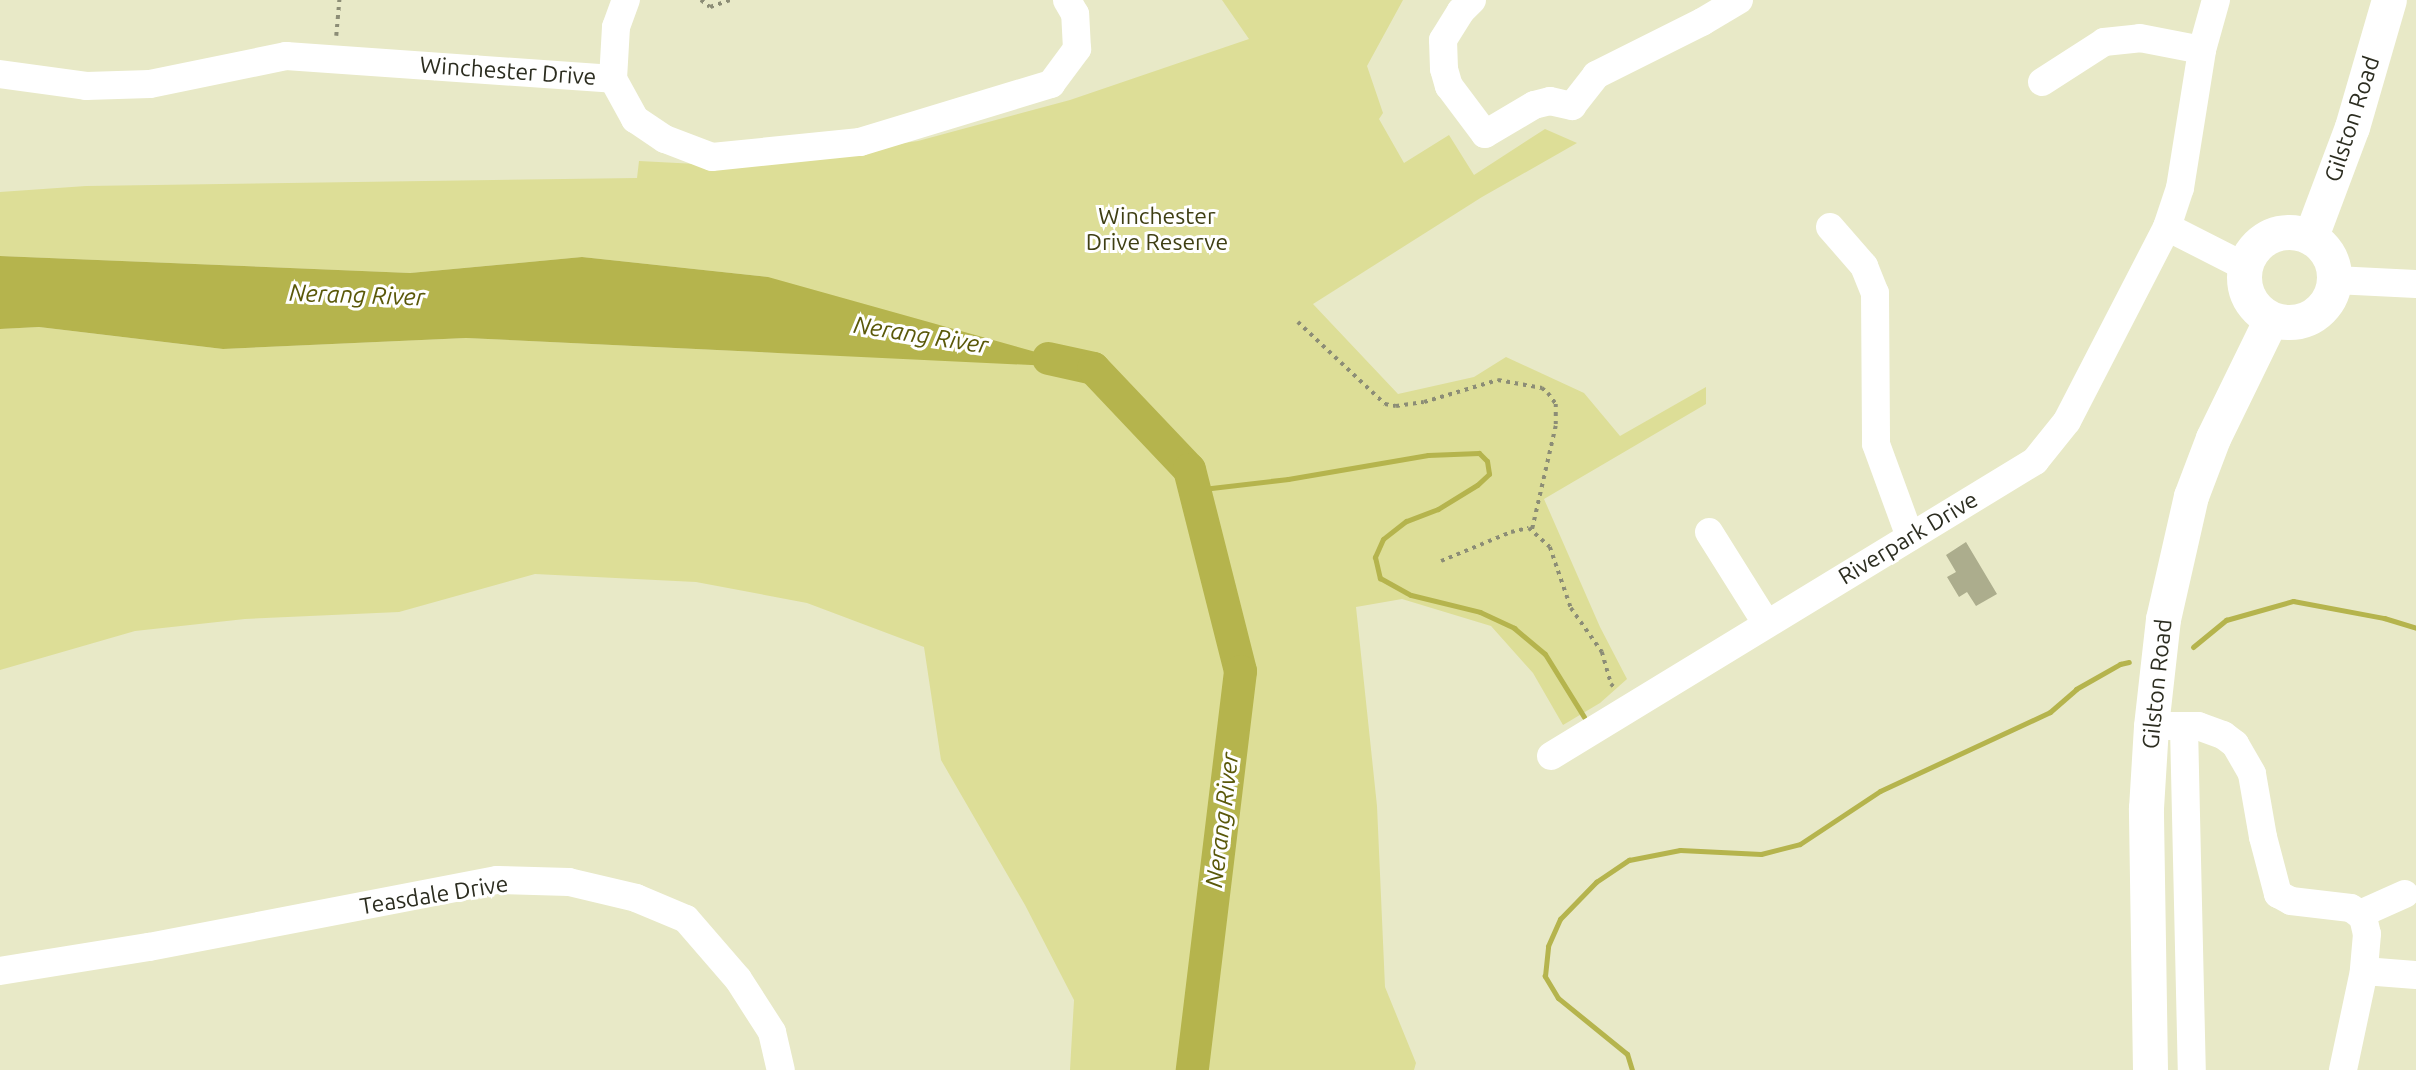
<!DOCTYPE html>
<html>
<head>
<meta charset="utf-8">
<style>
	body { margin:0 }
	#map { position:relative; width:2416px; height:1070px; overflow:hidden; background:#e8e9c7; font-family:Ubuntu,sans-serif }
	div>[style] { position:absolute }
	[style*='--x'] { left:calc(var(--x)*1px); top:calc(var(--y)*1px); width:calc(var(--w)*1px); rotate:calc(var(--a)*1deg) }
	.green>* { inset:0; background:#ddde97 }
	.water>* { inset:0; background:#b5b44d }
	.stream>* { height:5px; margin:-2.5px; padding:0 2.5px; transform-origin:2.5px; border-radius:2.5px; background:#b5b44d }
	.river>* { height:33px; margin:-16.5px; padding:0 16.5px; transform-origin:16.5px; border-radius:16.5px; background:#b5b44d }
	.building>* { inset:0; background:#acad8d }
	.path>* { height:3.5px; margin-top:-1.75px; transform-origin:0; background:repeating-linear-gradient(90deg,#8c8d76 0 3.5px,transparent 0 8.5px) }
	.minor>* { height:28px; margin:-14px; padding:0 14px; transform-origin:14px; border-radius:14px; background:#fff }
	.major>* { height:35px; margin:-17.5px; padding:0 17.5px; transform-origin:17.5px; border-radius:17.5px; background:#fff }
	.major>.ring { margin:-17.5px; padding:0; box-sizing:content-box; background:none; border:35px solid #fff; border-radius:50% }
	span { translate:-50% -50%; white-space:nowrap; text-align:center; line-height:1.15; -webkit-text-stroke:6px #fff; paint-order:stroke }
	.street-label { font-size:23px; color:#2c2d20 }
	.park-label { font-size:23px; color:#3f3f14 }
	.water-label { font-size:24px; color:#5a5809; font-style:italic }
</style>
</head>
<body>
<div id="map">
	<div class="green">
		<i style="clip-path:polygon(1222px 0,1403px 0,1367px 66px,1383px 113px,1379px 119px,1404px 163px,1449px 135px,1474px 175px,1545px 129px,1577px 143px,1482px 197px,1313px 304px,1398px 394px,1474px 377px,1506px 357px,1584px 393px,1620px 436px,1706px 387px,1706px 404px,1544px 499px,1600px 627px,1627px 679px,1600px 703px,1563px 725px,1533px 673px,1491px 626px,1402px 599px,1356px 607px,1377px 806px,1385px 987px,1416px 1063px,1414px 1070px,1070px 1070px,1074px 1000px,1025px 905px,941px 760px,924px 647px,807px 603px,696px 582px,535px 574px,399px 612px,245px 619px,135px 631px,0 670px,0 329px,39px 327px,223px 349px,466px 338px,778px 353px,768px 277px,582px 257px,410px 273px,0 256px,0 192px,86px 186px,637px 178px,639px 161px,735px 166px,918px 141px,1070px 100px,1249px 39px)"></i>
	</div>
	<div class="water">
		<i style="clip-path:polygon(0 256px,410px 273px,582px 257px,768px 277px,1093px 368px,466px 338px,223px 349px,39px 327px,0 329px)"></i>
	</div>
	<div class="stream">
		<i style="--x:1194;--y:490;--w:95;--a:-6.7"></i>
		<i style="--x:1288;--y:479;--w:142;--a:-9.7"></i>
		<i style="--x:1428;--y:455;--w:51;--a:-2.2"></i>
		<i style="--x:1479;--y:453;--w:11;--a:45"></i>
		<i style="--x:1487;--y:461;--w:13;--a:81"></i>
		<i style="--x:1489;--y:474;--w:16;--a:137"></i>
		<i style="--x:1477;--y:485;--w:46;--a:148.4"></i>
		<i style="--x:1438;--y:509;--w:34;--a:159"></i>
		<i style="--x:1406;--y:521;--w:29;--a:142"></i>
		<i style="--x:1383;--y:539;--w:20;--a:114"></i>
		<i style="--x:1375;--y:557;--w:22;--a:77"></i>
		<i style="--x:1380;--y:578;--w:35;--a:29"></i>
		<i style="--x:1411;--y:595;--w:71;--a:13.8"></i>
		<i style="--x:1480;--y:612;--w:38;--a:25"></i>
		<i style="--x:1514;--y:628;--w:40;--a:40"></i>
		<i style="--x:1545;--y:654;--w:74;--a:58.2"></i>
		<i style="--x:2193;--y:647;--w:43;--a:-39.3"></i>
		<i style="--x:2226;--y:620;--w:70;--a:-15.8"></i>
		<i style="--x:2293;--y:601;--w:93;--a:10.6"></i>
		<i style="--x:2384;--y:618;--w:34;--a:17"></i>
		<i style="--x:1632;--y:1070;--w:17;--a:-107"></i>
		<i style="--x:1627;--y:1054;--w:89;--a:-140.9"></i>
		<i style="--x:1558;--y:998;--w:26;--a:-121"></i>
		<i style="--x:1545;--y:976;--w:30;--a:-84"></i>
		<i style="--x:1548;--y:946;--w:30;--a:-66"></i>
		<i style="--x:1560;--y:919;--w:52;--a:-45.8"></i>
		<i style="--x:1596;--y:882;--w:40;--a:-34"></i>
		<i style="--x:1629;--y:860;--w:52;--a:-11.1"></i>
		<i style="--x:1680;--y:850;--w:81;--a:2.8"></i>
		<i style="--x:1761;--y:854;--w:40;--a:-14.4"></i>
		<i style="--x:1800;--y:844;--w:96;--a:-33.5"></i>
		<i style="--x:1880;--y:791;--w:187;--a:-24.9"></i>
		<i style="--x:2050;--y:712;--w:35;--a:-41"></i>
		<i style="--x:2076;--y:689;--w:51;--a:-29.6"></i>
		<i style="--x:2120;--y:664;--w:9;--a:-13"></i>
	</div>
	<div class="river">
		<i style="--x:1048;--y:358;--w:46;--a:12.5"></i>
		<i style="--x:1093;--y:368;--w:139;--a:46.5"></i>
		<i style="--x:1189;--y:469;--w:208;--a:75.8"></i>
		<i style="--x:1240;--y:671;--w:402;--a:96.9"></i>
	</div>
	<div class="building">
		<i style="clip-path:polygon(1966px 542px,1997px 594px,1976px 606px,1967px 592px,1959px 597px,1947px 577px,1956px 572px,1946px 555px)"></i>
	</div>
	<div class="path">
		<i style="--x:701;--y:0;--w:11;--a:38"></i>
		<i style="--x:710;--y:7;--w:21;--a:-19"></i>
		<i style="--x:336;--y:36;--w:36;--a:-85"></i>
		<i style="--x:1298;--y:322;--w:120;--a:43.3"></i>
		<i style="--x:1385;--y:404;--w:11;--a:10"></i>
		<i style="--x:1396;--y:406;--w:28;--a:-8"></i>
		<i style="--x:1424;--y:402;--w:77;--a:-16.6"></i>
		<i style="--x:1498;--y:380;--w:45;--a:10.3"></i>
		<i style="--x:1542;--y:388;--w:8;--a:40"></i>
		<i style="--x:1548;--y:393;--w:14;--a:54"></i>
		<i style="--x:1556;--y:404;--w:22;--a:90"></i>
		<i style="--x:1556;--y:426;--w:108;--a:102.9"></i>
		<i style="--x:1441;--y:561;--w:76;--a:-22.5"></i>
		<i style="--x:1511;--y:532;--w:18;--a:-13"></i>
		<i style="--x:1529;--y:528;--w:28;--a:42"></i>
		<i style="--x:1550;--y:547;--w:65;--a:71"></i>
		<i style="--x:1571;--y:608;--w:54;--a:54.8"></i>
		<i style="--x:1602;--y:652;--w:33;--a:74"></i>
		<i style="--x:1611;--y:684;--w:7;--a:45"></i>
	</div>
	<div class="minor">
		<i style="--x:1472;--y:0;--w:16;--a:135"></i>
		<i style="--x:1461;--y:11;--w:34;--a:122"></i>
		<i style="--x:1443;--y:40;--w:29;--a:88"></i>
		<i style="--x:1444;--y:69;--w:18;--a:74"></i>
		<i style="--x:1449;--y:86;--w:60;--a:53.1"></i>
		<i style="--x:1485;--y:134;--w:57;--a:-30.6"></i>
		<i style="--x:1534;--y:105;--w:16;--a:-14"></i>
		<i style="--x:1550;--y:101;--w:23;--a:13"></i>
		<i style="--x:1572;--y:106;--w:39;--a:-52"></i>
		<i style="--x:1596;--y:75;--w:119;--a:-26.6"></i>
		<i style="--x:1702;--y:22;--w:43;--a:-30.7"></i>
		<i style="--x:0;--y:74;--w:87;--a:7.9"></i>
		<i style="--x:86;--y:86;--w:64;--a:-1.8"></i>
		<i style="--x:150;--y:84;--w:139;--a:-11.6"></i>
		<i style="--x:286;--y:56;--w:328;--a:4"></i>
		<i style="--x:613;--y:79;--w:46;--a:61.2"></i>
		<i style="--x:635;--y:119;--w:36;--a:34"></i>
		<i style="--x:665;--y:139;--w:50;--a:21"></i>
		<i style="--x:712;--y:157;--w:149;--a:-5.8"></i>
		<i style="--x:860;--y:142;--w:200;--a:-16.9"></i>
		<i style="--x:1051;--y:84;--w:44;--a:-53.4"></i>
		<i style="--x:1077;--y:49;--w:35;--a:-93"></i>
		<i style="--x:1075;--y:14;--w:16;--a:-120"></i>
		<i style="--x:613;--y:79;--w:52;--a:-86.7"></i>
		<i style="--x:616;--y:27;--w:29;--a:-70"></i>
		<i style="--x:2042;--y:82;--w:74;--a:-32.8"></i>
		<i style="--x:2104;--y:42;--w:36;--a:-6"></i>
		<i style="--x:2140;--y:38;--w:63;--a:11"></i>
		<i style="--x:1830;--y:227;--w:52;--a:48.9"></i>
		<i style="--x:1864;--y:266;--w:29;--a:68"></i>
		<i style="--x:1875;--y:293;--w:151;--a:89.6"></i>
		<i style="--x:1876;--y:444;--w:99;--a:69.9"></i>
		<i style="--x:2167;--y:227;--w:86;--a:26.9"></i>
		<i style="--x:2335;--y:280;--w:81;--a:2.8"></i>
		<i style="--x:1709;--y:532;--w:107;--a:57.9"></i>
		<i style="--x:2151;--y:726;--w:47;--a:0"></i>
		<i style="--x:2198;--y:726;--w:27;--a:20"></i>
		<i style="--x:2223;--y:735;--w:15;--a:37"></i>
		<i style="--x:2235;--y:744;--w:34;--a:60"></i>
		<i style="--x:2252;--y:774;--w:64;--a:80.1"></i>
		<i style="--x:2263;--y:837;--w:59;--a:75.3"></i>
		<i style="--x:2278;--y:894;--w:15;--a:28"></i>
		<i style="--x:2291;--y:901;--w:60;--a:6.7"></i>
		<i style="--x:2351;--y:908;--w:15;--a:37"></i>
		<i style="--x:2363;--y:917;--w:17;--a:77"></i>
		<i style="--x:2367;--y:934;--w:37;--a:95"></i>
		<i style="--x:2364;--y:971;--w:101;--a:102"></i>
		<i style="--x:2184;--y:727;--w:343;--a:88.7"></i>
		<i style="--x:1551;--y:756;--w:567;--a:-31.36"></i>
		<i style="--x:2035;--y:461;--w:51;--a:-51.3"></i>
		<i style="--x:2067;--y:421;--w:218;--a:-62.7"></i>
		<i style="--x:2167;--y:227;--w:41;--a:-71.6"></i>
		<i style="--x:2180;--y:188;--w:140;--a:-80.9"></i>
		<i style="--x:2202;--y:50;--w:52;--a:-74.4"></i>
		<i style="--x:2360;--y:914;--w:49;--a:-24"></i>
		<i style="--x:0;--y:971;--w:151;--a:-9.2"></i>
		<i style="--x:149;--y:947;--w:354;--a:-10.9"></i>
		<i style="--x:497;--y:880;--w:72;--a:1.6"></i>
		<i style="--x:569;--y:882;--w:69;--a:13.4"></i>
		<i style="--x:636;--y:898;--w:54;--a:22.8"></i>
		<i style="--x:686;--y:919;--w:79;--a:49.1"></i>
		<i style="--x:738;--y:979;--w:63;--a:57.3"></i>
		<i style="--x:772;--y:1032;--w:39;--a:77"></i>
		<i style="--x:2364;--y:971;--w:52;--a:4.4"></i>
	</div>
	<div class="major">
		<i class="ring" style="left:2244px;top:232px;width:55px;height:55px"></i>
		<i style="--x:2311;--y:236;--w:116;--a:-69.4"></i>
		<i style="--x:2352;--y:127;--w:132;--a:-73.8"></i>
		<i style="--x:2150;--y:1070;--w:262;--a:-90.9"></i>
		<i style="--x:2146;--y:808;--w:82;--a:-86.5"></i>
		<i style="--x:2151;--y:726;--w:108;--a:-83.6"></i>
		<i style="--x:2163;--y:619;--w:126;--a:-77.2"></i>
		<i style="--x:2191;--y:496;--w:62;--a:-69.2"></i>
		<i style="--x:2213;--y:438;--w:132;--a:-64"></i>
	</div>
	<div class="street-label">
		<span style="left:508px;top:71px;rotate:4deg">Winchester Drive</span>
		<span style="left:2352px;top:119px;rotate:-72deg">Gilston Road</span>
		<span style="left:1908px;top:538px;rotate:-31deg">Riverpark Drive</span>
		<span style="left:2157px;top:684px;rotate:-84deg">Gilston Road</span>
		<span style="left:434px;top:895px;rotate:-9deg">Teasdale Drive</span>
	</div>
	<div class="park-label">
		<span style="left:1157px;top:229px">Winchester<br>Drive Reserve</span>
	</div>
	<div class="water-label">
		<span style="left:357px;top:295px;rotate:2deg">Nerang River</span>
		<span style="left:921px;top:335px;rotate:9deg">Nerang River</span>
		<span style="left:1222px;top:820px;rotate:-83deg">Nerang River</span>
	</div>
</div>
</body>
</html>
